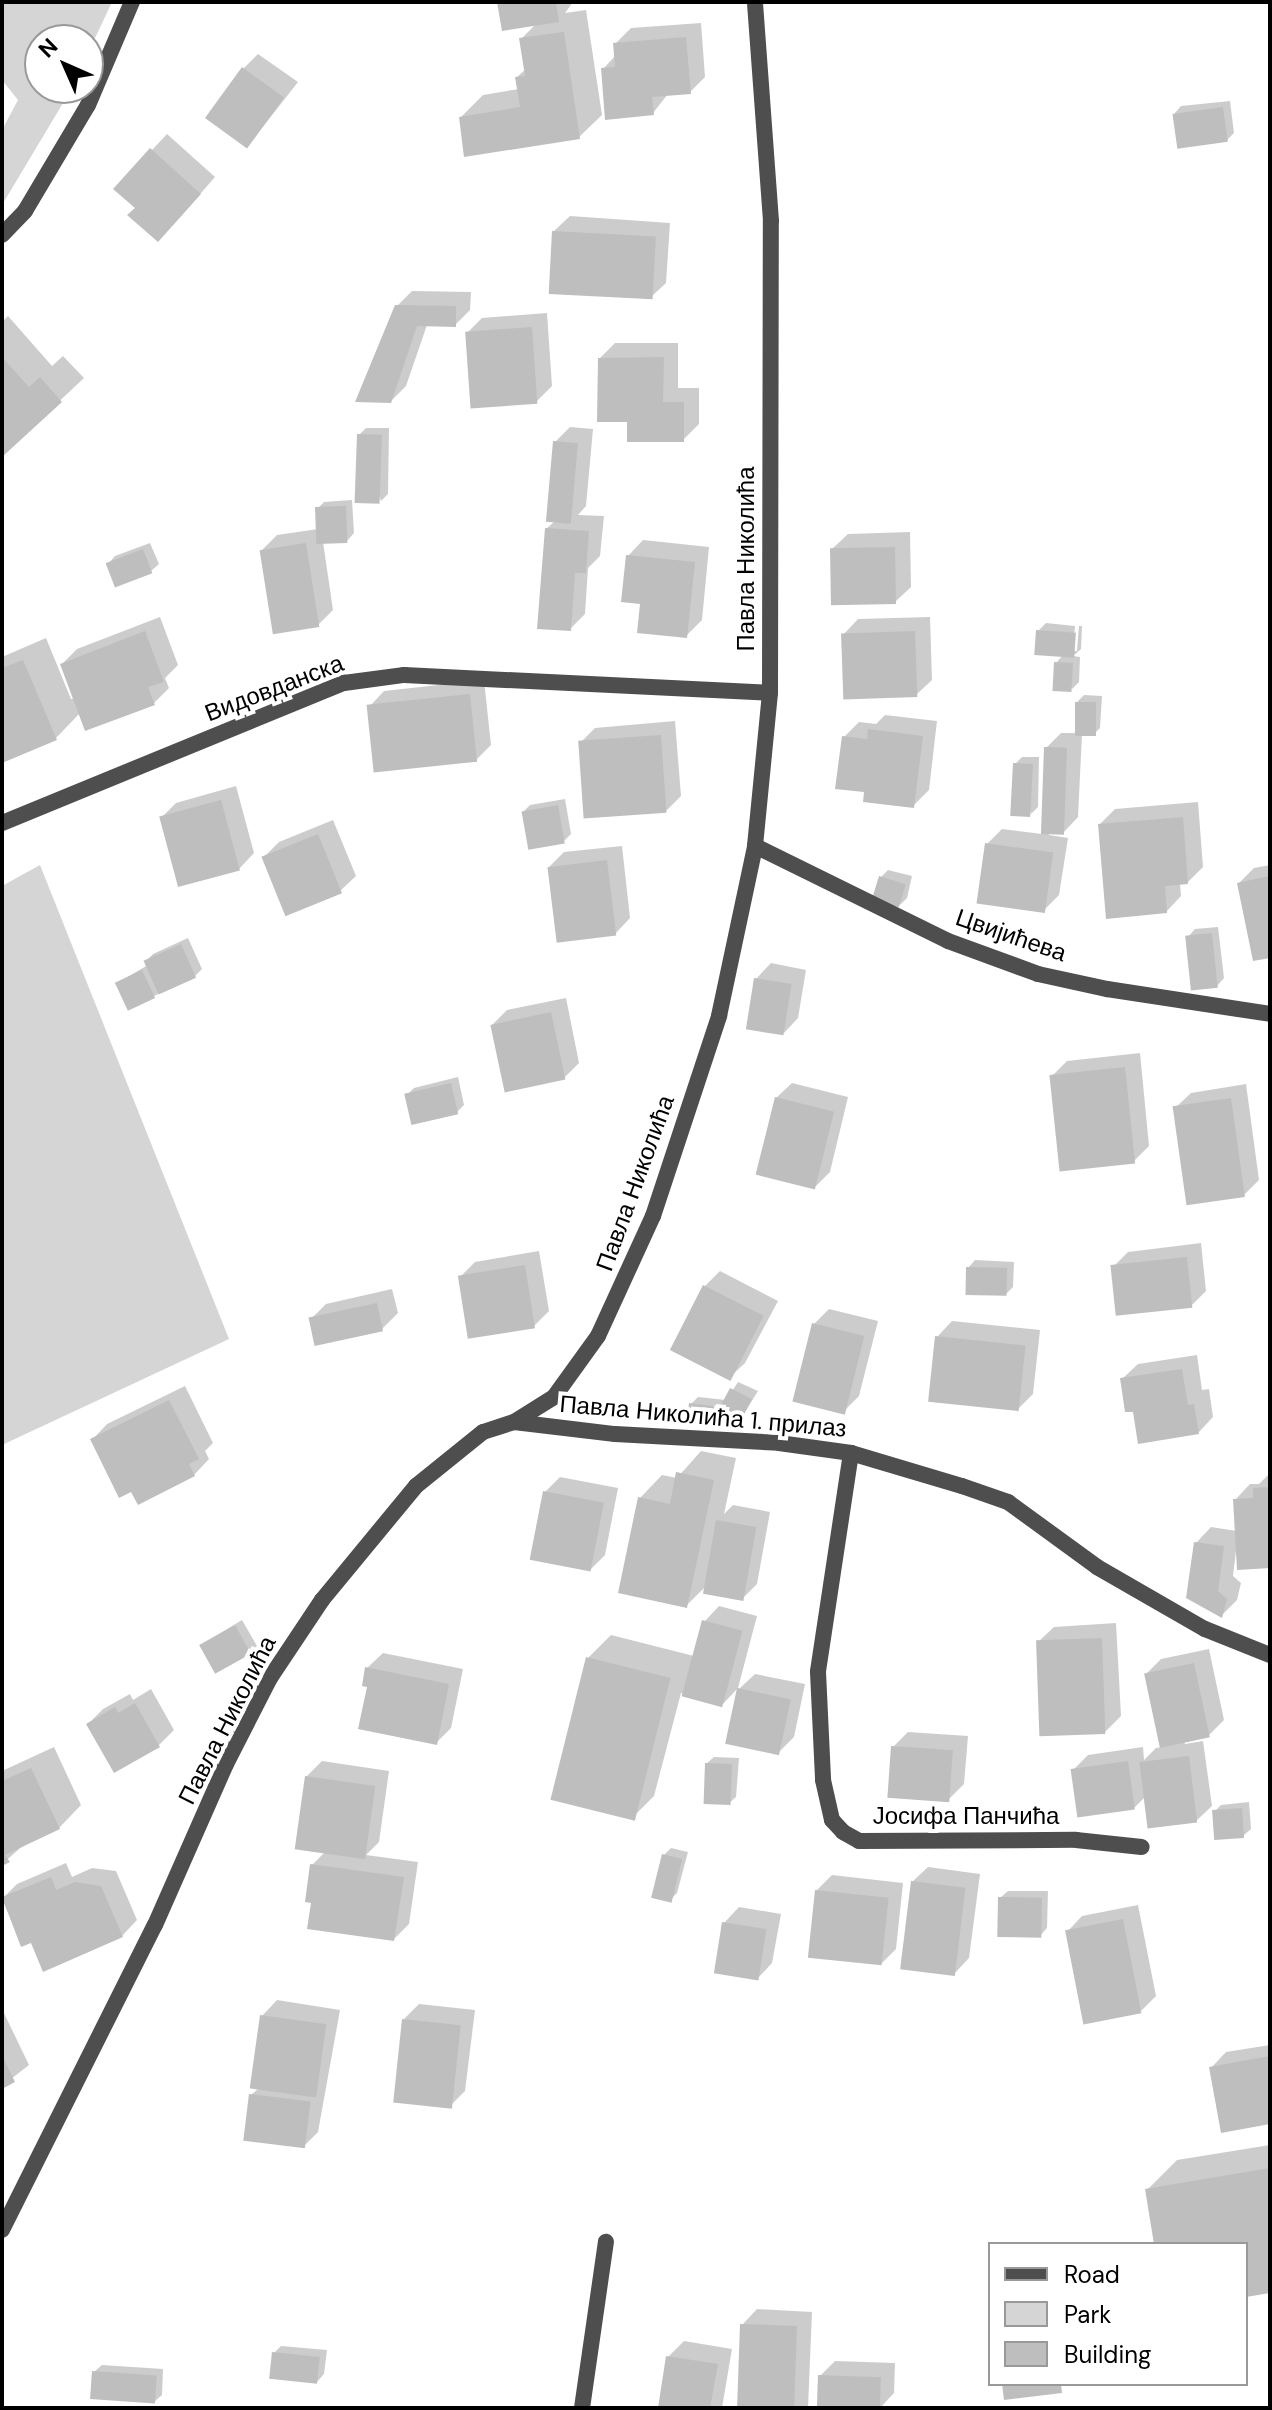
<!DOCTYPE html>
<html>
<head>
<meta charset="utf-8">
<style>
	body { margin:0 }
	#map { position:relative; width:1272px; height:2410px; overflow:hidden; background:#fff; font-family:"DM Sans",sans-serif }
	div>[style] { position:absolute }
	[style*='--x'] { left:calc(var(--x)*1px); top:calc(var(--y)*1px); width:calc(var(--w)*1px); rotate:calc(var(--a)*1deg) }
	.green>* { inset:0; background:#d5d5d5 }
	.shadow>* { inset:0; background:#0003 }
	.building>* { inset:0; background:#bebebe; transform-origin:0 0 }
	.minor>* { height:16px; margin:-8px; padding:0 8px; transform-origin:8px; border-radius:8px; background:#4e4e4e }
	span { translate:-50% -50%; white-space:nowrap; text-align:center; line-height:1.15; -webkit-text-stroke:8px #fff; paint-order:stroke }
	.street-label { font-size:24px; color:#000 }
	.frame { position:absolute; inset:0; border:4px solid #000; pointer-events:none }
	.legend { position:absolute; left:988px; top:2242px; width:260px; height:144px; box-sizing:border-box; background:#fff; border:2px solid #999; margin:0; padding:10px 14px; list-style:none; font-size:24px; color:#000 }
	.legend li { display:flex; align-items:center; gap:16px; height:40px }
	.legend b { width:40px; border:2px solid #999 }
	.north { position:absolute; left:24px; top:24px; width:80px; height:80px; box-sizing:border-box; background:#fff; border:2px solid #999; border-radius:50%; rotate:315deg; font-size:22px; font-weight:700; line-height:32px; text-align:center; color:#000 }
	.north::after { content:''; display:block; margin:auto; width:28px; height:36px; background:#000; clip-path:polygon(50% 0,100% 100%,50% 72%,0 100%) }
</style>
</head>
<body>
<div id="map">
	<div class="green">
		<i style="clip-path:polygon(2px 2px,112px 2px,88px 53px,88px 40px,40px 40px,40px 88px,72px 88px,2px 205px,2px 130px,18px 100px,2px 80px)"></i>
		<i style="clip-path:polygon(40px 865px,229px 1339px,2px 1445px,2px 886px)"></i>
	</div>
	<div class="shadow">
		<i style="clip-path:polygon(499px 2px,573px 2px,565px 13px,586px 10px,602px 115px,579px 137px,461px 117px,483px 95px,519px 89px,517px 77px,526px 69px,521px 39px,537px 23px)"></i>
		<i style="clip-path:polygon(701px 23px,705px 77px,690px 92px,668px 94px,653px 113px,603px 69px,616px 55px,615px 44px,631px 28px)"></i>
		<i style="clip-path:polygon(258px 54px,298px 82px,248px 146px,243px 69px)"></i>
		<i style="clip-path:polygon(1230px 101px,1234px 133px,1227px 140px,1174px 114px,1181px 106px)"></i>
		<i style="clip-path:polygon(167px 134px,215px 177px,173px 225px,138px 208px,152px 150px)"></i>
		<i style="clip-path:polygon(570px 216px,670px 223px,666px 283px,650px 298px,554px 231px)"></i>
		<i style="clip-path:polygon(412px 291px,471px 292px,470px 310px,455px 325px,427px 325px,406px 386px,391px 401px,397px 306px)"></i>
		<i style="clip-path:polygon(547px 313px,552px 386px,536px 402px,467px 333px,482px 318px)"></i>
		<i style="clip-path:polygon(8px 316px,52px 366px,63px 356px,84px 378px,2px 455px,2px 322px)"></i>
		<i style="clip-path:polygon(615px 343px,678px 343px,678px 388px,699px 388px,699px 424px,683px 440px,629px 420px,600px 358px)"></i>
		<i style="clip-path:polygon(570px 427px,593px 429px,586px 506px,578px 515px,604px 516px,600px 556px,588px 568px,585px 614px,570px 629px,546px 529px,555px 521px,555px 442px)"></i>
		<i style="clip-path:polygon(366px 428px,389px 428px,388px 494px,381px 501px,359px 435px)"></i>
		<i style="clip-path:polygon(352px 500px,354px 533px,347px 541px,323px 542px,333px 610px,318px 625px,262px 550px,277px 535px,318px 529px,317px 509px,324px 502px)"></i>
		<i style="clip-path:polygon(910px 532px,911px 587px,895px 602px,832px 549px,848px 534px)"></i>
		<i style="clip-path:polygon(643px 540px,709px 547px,702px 620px,686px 636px,642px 602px,628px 556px)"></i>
		<i style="clip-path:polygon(150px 543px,159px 564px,151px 571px,108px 564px,115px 556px)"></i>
		<i style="clip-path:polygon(160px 617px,178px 665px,165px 678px,169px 688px,154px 703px,80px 713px,56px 738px,2px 761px,2px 657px,46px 638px,71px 699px,75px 698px,62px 664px,77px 649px)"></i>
		<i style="clip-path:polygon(930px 617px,932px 680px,916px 695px,843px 635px,858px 619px)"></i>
		<i style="clip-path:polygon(1046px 623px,1075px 626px,1073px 651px,1077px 651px,1079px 626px,1082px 626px,1081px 649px,1073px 656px,1080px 657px,1079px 682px,1072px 689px,1056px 663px,1063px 655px,1038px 631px)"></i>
		<i style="clip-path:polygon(484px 680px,491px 745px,476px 760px,369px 707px,384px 691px)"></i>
		<i style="clip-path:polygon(1084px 695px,1102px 696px,1100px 728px,1093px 735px,1082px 734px,1078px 817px,1063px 833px,1049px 832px,1049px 835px,1068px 838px,1059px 895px,1044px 910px,987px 844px,1002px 829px,1042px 834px,1046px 748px,1061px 733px,1075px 733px,1077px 702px)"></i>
		<i style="clip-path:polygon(885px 715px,937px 721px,929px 790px,913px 806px,866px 791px,844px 737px,859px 722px,876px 724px)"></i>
		<i style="clip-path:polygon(675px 721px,681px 796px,666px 811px,580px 743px,595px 728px)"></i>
		<i style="clip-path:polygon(1022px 757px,1039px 757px,1038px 807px,1031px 814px,1015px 764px)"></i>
		<i style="clip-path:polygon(236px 786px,254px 853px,239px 869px,161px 818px,176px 803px)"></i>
		<i style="clip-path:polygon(565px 799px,571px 834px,564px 841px,523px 812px,530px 805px)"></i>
		<i style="clip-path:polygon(1198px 802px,1203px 867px,1187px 883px,1180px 883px,1181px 896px,1166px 912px,1100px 824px,1115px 809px)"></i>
		<i style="clip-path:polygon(333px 820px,356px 876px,340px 891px,264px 857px,279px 842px)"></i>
		<i style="clip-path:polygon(622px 846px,630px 918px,615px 934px,549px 867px,564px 852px)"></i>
		<i style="clip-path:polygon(1270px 865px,1270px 956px,1239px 883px,1254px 868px)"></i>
		<i style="clip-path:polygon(888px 870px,912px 876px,907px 898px,900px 905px,881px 877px)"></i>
		<i style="clip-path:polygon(1218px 927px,1224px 978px,1217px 986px,1188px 937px,1195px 929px)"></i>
		<i style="clip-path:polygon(188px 938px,202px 969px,195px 976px,154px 996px,117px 983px,148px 965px,146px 961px,153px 954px)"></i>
		<i style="clip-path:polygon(771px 963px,806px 970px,798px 1018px,783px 1034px,756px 979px)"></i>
		<i style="clip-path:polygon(566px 998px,579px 1063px,564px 1078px,492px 1025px,507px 1010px)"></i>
		<i style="clip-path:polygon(1140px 1053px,1149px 1146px,1134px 1161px,1052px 1076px,1067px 1061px)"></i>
		<i style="clip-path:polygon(458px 1077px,464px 1105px,457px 1112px,407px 1095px,414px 1088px)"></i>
		<i style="clip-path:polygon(792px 1083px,848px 1097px,830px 1172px,815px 1187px,776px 1098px)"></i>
		<i style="clip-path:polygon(1246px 1084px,1259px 1180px,1244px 1195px,1175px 1108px,1191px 1093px)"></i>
		<i style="clip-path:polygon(1201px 1243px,1206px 1291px,1191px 1306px,1113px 1267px,1128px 1252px)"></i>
		<i style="clip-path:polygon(539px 1251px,549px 1311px,534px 1326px,460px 1277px,475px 1262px)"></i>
		<i style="clip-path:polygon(975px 1260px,1014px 1262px,1013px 1287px,1006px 1294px,968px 1268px)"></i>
		<i style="clip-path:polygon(720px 1271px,778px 1301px,745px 1363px,729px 1378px,705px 1286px)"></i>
		<i style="clip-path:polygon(392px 1289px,398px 1313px,382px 1329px,311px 1319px,326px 1304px)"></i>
		<i style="clip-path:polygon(829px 1309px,878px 1321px,859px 1396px,844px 1411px,814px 1324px)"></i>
		<i style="clip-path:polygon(952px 1321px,1040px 1330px,1033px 1394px,1018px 1409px,937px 1337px)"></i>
		<i style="clip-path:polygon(1197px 1355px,1202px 1390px,1209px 1389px,1213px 1417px,1198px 1433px,1135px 1409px,1122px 1379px,1138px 1364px)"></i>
		<i style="clip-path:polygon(738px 1382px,758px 1391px,735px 1428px,691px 1404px,698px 1397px,726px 1400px)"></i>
		<i style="clip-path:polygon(185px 1386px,213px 1443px,205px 1451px,209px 1459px,194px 1475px,132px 1490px,92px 1440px,107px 1424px)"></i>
		<i style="clip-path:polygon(701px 1451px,736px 1458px,724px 1514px,733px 1505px,770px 1512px,757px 1584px,741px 1600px,705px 1587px,687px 1605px,640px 1498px,662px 1475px,677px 1478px)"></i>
		<i style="clip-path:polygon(1270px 1473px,1270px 1566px,1236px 1551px,1233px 1576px,1241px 1583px,1237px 1600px,1222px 1615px,1196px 1543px,1211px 1527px,1237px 1531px,1235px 1500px,1250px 1484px,1259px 1484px)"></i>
		<i style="clip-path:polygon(560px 1477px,618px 1488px,605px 1555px,590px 1570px,545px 1492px)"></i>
		<i style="clip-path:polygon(719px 1606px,757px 1616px,738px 1688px,723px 1704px,681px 1693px,654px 1796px,631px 1819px,588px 1658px,611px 1635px,694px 1656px,704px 1622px)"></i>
		<i style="clip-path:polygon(242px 1620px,257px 1646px,249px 1653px,201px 1645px)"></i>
		<i style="clip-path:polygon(1116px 1623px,1121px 1716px,1105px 1732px,1038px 1642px,1054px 1627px)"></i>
		<i style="clip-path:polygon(1209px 1649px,1224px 1720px,1209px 1735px,1184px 1741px,1185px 1744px,1203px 1741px,1212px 1806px,1196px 1821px,1145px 1797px,1134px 1808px,1073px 1770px,1088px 1755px,1143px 1747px,1144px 1760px,1156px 1748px,1162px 1747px,1146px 1674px,1161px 1659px)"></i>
		<i style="clip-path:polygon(383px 1653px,463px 1669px,451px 1728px,436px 1743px,370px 1685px,367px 1668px)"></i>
		<i style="clip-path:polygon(755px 1674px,805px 1684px,794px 1737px,778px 1753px,739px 1689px)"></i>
		<i style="clip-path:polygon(151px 1689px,174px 1730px,159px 1745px,88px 1724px,103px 1709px,130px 1694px,133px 1700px)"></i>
		<i style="clip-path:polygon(908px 1732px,968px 1736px,964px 1784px,949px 1799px,893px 1747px)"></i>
		<i style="clip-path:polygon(54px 1747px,81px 1805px,59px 1828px,26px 1843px,2px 1864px,2px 1771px)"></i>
		<i style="clip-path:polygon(714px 1757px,739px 1758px,736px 1797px,728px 1804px,706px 1764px)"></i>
		<i style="clip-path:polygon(322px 1761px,389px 1771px,379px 1842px,366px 1855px,418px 1862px,409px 1924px,394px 1939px,313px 1902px,312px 1865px,326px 1851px,306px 1777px)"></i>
		<i style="clip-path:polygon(1249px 1802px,1251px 1829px,1243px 1836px,1214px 1812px,1221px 1805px)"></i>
		<i style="clip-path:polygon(671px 1848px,688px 1852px,677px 1893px,670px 1900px,664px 1855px)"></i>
		<i style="clip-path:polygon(66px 1863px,72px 1877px,92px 1868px,116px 1871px,137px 1920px,122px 1936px,32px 1941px,22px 1945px,2px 1899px,17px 1884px)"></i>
		<i style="clip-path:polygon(928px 1867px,980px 1874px,969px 1958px,954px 1974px,912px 1882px)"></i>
		<i style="clip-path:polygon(832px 1875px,903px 1883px,896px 1949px,881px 1964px,816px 1891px)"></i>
		<i style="clip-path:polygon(1008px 1891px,1048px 1891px,1047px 1928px,1040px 1936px,1000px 1898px)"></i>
		<i style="clip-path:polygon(1138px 1905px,1156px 1996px,1141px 2011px,1067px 1932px,1082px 1916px)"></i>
		<i style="clip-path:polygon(739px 1907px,781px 1914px,772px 1963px,757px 1979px,724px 1923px)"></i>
		<i style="clip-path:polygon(277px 2000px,340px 2010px,318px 2132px,303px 2147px,251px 2095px,259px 2088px,262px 2016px)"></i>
		<i style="clip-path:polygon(419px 2004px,475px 2010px,465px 2091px,450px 2106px,404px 2019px)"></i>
		<i style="clip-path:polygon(2px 2009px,29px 2065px,2px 2086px)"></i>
		<i style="clip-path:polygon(1270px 2045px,1270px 2122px,1211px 2068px,1226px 2052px)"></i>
		<i style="clip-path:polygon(1270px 2145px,1270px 2291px,1246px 2295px,1246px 2244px,1156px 2244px,1148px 2189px,1177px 2160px)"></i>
		<i style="clip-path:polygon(757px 2309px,812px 2312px,808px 2408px,739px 2408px,742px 2325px)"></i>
		<i style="clip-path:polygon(684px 2341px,732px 2349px,722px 2408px,660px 2408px,668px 2357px)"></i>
		<i style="clip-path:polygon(281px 2346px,327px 2350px,324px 2374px,317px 2382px,274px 2353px)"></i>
		<i style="clip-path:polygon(835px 2361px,895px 2363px,894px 2393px,880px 2408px,819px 2408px,820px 2376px)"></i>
		<i style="clip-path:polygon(102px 2365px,163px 2369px,162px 2395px,154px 2402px,94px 2372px)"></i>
	</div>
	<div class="building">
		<i style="clip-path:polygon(497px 2px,556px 2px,559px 22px,502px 31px)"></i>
		<i style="clip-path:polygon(564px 32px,580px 139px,464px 157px,459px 117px,520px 107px,515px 77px,525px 76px,519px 38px)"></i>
		<i style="clip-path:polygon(686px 37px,691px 94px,652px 97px,654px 115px,605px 120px,601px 68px,615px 67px,613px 43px)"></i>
		<i style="left:242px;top:67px;width:52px;height:63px;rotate:36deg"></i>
		<i style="left:1223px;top:107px;width:35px;height:51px;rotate:82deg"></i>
		<i style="clip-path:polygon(150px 148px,201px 194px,158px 242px,127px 215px,135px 208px,113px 189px)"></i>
		<i style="left:552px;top:231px;width:104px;height:63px;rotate:3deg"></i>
		<i style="clip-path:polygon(395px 305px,456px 306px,456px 327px,417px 326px,391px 403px,355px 402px)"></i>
		<i style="left:532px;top:327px;width:77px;height:67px;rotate:86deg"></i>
		<i style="clip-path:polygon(2px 357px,29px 387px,40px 377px,62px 402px,2px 457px)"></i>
		<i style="clip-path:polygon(664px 357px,663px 402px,684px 402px,684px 442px,627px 442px,627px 422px,597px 422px,598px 358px)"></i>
		<i style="left:357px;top:434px;width:25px;height:69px;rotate:2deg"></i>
		<i style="left:553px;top:441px;width:25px;height:81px;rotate:5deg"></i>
		<i style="left:346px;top:506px;width:37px;height:31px;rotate:88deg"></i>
		<i style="clip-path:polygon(545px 528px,589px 531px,586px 573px,575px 573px,571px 631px,537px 629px)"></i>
		<i style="left:306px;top:543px;width:85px;height:47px;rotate:81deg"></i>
		<i style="left:895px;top:547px;width:57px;height:65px;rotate:89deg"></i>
		<i style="left:143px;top:549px;width:26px;height:40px;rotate:69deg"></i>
		<i style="clip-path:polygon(626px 555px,695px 562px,687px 638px,637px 633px,640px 604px,621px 602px)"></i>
		<i style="left:1036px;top:630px;width:40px;height:25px;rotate:4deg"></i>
		<i style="clip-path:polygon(145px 631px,164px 682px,148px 687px,155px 705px,85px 731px,60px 664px)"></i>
		<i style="left:915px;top:631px;width:66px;height:74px;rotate:88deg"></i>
		<i style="clip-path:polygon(23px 660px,57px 740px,2px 763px,2px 668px)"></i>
		<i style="left:1054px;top:662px;width:19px;height:29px;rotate:3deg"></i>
		<i style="left:470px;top:694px;width:68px;height:104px;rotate:84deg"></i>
		<i style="left:1075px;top:702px;width:21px;height:34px"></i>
		<i style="clip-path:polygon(868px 729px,923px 736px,914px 808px,863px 802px,864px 792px,835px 789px,842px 736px,867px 739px)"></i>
		<i style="left:661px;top:735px;width:78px;height:83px;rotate:86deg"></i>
		<i style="left:1044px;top:747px;width:23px;height:87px;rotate:2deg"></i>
		<i style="left:1013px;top:763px;width:20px;height:53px;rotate:3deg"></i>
		<i style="left:221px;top:800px;width:73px;height:64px;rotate:75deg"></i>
		<i style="left:558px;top:805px;width:39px;height:37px;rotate:80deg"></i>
		<i style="clip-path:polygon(1183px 817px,1188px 884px,1165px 886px,1167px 913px,1106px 919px,1098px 824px)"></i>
		<i style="left:318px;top:834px;width:64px;height:61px;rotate:68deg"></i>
		<i style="left:985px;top:843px;width:69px;height:61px;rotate:8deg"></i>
		<i style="left:607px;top:860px;width:76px;height:60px;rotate:83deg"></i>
		<i style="left:879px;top:876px;width:28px;height:24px;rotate:17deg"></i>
		<i style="clip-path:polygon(1270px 876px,1270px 958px,1253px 961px,1237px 883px)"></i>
		<i style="left:1212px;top:933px;width:55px;height:27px;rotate:84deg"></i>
		<i style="left:181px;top:944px;width:37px;height:41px;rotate:66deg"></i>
		<i style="left:142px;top:970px;width:31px;height:30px;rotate:65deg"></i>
		<i style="left:754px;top:978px;width:38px;height:52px;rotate:9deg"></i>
		<i style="left:551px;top:1012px;width:69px;height:62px;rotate:78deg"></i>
		<i style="left:1125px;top:1067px;width:97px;height:76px;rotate:84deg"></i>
		<i style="left:451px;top:1083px;width:32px;height:48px;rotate:77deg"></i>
		<i style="left:775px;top:1097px;width:61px;height:80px;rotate:14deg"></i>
		<i style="left:1231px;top:1098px;width:100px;height:59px;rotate:82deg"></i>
		<i style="left:1187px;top:1257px;width:51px;height:77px;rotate:84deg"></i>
		<i style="left:525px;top:1265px;width:64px;height:68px;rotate:81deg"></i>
		<i style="left:966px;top:1267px;width:41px;height:28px;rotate:1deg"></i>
		<i style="left:703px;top:1285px;width:68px;height:73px;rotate:27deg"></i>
		<i style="left:377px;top:1303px;width:29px;height:70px;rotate:78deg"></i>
		<i style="left:812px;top:1323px;width:54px;height:81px;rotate:14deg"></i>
		<i style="left:935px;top:1336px;width:91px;height:66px;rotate:6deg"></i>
		<i style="clip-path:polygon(1182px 1369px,1188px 1405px,1194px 1404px,1199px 1434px,1138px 1444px,1133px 1412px,1125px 1412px,1120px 1378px)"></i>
		<i style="clip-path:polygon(730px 1388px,752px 1399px,736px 1430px,686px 1424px,689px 1403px,720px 1407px)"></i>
		<i style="clip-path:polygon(169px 1400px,199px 1459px,189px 1464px,195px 1476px,138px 1505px,131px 1492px,119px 1498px,90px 1439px)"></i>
		<i style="clip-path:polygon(676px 1472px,714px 1480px,687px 1608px,618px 1593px,638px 1497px,670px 1504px)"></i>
		<i style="clip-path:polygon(1270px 1487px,1270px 1568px,1237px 1570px,1233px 1499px,1253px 1498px,1253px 1488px)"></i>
		<i style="left:543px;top:1491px;width:62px;height:70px;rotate:11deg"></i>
		<i style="left:716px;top:1520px;width:41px;height:75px;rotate:10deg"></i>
		<i style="clip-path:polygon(1194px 1542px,1224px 1546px,1218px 1591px,1227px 1599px,1222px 1618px,1186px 1598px)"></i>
		<i style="left:702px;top:1620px;width:42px;height:79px;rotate:15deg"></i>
		<i style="left:235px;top:1625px;width:33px;height:41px;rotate:61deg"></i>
		<i style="left:1102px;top:1638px;width:96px;height:66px;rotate:88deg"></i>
		<i style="left:586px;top:1657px;width:87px;height:147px;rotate:14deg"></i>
		<i style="left:1194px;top:1663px;width:76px;height:51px;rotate:78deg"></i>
		<i style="clip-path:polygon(365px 1667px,449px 1684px,437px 1745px,358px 1729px,367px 1687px,362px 1686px)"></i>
		<i style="left:737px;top:1688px;width:55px;height:57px;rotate:12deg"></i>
		<i style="clip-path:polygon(135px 1703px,160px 1747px,114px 1773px,86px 1724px,115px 1707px,118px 1713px)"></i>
		<i style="left:891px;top:1746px;width:62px;height:52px;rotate:4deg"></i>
		<i style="left:1189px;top:1756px;width:67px;height:50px;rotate:83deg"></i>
		<i style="left:1128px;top:1761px;width:49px;height:58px;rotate:82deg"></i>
		<i style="left:705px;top:1763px;width:27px;height:41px;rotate:2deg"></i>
		<i style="clip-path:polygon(31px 1768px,60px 1829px,5px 1855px,10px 1862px,2px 1866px,2px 1781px)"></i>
		<i style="left:305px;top:1776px;width:71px;height:74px;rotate:8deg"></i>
		<i style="left:1242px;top:1808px;width:30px;height:30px;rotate:86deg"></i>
		<i style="left:662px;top:1854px;width:21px;height:45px;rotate:14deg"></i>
		<i style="clip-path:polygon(310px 1864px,404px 1877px,394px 1941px,307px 1929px,311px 1903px,305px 1902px)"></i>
		<i style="clip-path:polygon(51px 1877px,56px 1890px,75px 1882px,101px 1886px,123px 1937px,43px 1972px,31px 1943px,21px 1947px,2px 1897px)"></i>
		<i style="left:911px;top:1881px;width:55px;height:89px;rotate:7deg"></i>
		<i style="left:815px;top:1890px;width:74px;height:68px;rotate:6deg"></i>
		<i style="left:998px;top:1897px;width:44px;height:40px;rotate:1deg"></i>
		<i style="left:1123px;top:1919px;width:96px;height:59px;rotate:79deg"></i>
		<i style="left:722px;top:1922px;width:45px;height:52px;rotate:9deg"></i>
		<i style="left:260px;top:2015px;width:67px;height:74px;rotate:8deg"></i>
		<i style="left:402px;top:2019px;width:59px;height:84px;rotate:6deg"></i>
		<i style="clip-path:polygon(2px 2055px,15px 2082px,2px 2089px)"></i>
		<i style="clip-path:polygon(1270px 2056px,1270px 2124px,1221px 2133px,1209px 2067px)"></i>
		<i style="left:249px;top:2094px;width:62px;height:47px;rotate:7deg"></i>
		<i style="clip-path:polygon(1270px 2168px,1270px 2293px,1246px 2297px,1246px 2244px,1154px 2244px,1145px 2189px)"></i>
		<i style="left:740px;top:2324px;width:57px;height:84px;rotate:2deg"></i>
		<i style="left:272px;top:2352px;width:48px;height:27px;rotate:6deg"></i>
		<i style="clip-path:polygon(666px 2356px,718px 2364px,710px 2408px,658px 2408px)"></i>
		<i style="left:92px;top:2371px;width:65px;height:28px;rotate:4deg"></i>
		<i style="left:818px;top:2375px;width:63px;height:33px;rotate:2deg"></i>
		<i style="clip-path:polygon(1002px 2384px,1061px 2384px,1062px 2393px,1004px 2400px)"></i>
	</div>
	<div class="minor">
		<i style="--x:2;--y:235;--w:33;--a:-46"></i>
		<i style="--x:25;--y:211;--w:123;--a:-59.3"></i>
		<i style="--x:88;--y:105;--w:112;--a:-66.9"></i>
		<i style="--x:2;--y:823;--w:370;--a:-22.3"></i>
		<i style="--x:344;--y:683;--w:61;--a:-7.6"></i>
		<i style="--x:404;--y:675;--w:366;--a:2.8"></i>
		<i style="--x:755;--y:846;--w:215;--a:26.2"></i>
		<i style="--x:948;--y:941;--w:96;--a:20.1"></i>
		<i style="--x:1038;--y:974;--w:71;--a:12.3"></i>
		<i style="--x:1107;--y:989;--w:165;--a:8.7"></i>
		<i style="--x:514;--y:1422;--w:102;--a:6.8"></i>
		<i style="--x:615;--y:1434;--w:164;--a:3.1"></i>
		<i style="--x:779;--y:1443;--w:73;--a:7.9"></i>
		<i style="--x:851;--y:1453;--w:116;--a:16.6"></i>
		<i style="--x:962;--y:1486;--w:49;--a:19.2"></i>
		<i style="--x:1008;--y:1502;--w:110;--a:36.1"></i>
		<i style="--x:1097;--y:1567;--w:125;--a:29.9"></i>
		<i style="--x:1205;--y:1629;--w:70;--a:21.8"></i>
		<i style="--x:851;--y:1453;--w:221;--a:98.6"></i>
		<i style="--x:818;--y:1672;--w:108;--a:87.3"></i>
		<i style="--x:823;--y:1780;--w:41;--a:77.3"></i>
		<i style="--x:832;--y:1820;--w:16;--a:47"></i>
		<i style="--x:843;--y:1832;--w:18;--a:29"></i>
		<i style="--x:859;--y:1841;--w:217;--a:-0.3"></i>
		<i style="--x:1076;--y:1840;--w:66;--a:6.1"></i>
		<i style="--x:2;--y:2230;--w:341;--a:-63.4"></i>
		<i style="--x:155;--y:1925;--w:176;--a:-66.2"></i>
		<i style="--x:226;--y:1764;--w:97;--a:-62.9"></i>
		<i style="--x:270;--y:1678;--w:94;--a:-56.3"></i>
		<i style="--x:322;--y:1600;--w:148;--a:-50.5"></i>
		<i style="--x:416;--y:1486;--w:86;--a:-38.9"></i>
		<i style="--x:483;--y:1432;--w:33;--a:-18"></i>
		<i style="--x:514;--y:1422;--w:47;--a:-32"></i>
		<i style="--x:554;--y:1397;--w:75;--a:-54.2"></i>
		<i style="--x:598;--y:1336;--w:132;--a:-65.4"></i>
		<i style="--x:653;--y:1216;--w:211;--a:-71.7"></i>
		<i style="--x:719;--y:1016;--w:174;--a:-78"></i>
		<i style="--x:755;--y:846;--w:154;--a:-84.4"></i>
		<i style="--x:770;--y:693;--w:472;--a:-89.9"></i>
		<i style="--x:771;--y:221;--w:220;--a:-94.2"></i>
		<i style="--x:582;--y:2408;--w:168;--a:-81.8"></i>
	</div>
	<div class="street-label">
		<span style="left:746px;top:559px;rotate:-90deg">Павла Николића</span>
		<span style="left:274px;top:688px;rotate:-21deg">Видовданска</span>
		<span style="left:1011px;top:935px;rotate:19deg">Цвијићева</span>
		<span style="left:635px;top:1183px;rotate:-70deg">Павла Николића</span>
		<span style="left:703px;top:1416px;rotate:5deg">Павла Николића 1. прилаз</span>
		<span style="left:227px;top:1720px;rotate:-63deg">Павла Николића</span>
		<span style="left:966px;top:1816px">Јосифа Панчића</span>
	</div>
	<div class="frame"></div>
	<ul class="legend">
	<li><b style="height:10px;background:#4e4e4e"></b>Road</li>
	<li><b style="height:22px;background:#d5d5d5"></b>Park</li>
	<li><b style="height:22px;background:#bebebe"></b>Building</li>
	</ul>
	<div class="north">N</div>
</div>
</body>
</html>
